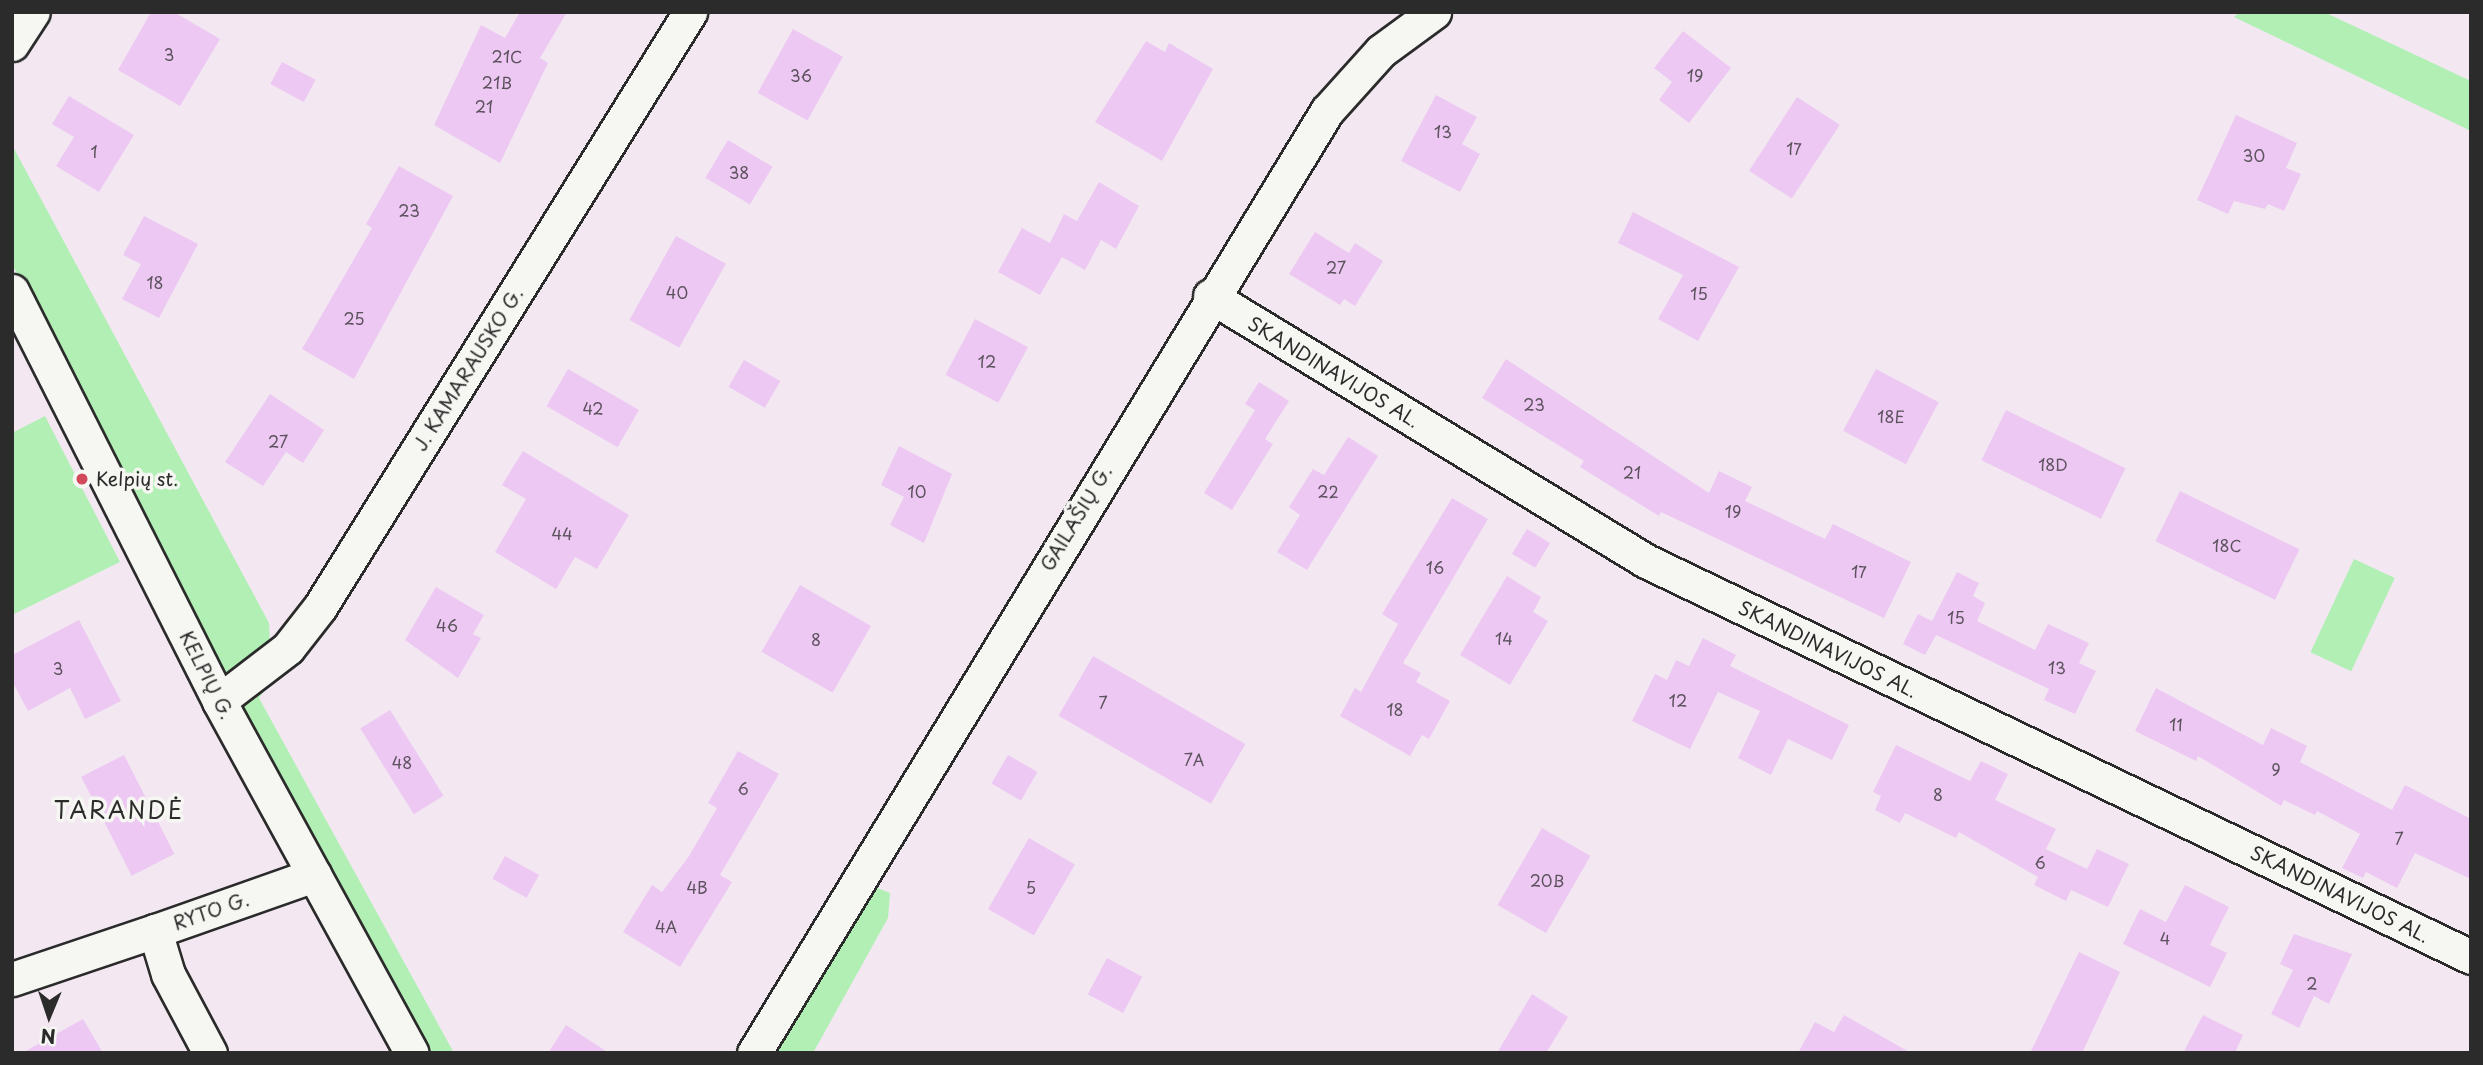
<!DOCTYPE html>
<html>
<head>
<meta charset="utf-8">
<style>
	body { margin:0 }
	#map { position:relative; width:2483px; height:1065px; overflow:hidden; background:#f3e8f2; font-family:"Playpen Sans",sans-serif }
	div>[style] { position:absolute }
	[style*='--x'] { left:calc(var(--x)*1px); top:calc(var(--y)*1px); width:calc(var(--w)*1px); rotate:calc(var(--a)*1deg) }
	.green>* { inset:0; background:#b1efb5; transform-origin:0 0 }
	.building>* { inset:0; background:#edc8f3; transform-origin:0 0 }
	.roads { filter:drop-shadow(2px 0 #2b2b2b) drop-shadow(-2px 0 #2b2b2b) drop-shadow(0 2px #2b2b2b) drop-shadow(0 -2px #2b2b2b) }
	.street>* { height:33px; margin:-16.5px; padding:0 16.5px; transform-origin:16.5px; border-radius:16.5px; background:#f6f6f2 }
	.dots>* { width:19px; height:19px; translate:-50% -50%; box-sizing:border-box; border:4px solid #f6f6f2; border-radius:50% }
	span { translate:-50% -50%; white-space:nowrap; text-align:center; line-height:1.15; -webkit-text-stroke:7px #f6f6f2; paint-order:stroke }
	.number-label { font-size:16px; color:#5c525d }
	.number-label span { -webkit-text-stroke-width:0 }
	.street-label { font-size:19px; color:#2b2b2b }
	.poi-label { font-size:19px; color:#2b2b2b }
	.left { translate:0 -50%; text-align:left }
	.quarter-label { font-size:23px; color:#2b2b2b; letter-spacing:2px }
	.frame { position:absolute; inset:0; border:14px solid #2b2b2b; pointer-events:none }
	.north { position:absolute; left:14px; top:981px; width:70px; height:70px; -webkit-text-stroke:5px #f6f6f2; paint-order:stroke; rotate:182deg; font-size:19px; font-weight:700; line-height:28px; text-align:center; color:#2b2b2b }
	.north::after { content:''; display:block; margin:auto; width:24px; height:32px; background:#2b2b2b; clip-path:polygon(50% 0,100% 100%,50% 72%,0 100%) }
</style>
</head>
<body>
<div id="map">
	<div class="green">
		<i style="clip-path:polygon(2240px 12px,2324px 12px,2471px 81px,2471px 131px,2234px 17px)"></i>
		<i style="clip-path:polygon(12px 145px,269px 623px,272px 681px,259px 698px,454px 1053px,424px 1053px,12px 264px)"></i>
		<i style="clip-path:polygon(45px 416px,120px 562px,12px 615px,12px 433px)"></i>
		<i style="left:2354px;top:559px;width:45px;height:103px;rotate:25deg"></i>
		<i style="clip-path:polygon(870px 885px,890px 893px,888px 918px,813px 1053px,774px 1053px)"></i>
	</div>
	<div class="building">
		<i style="clip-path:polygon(151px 12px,174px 12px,220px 39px,180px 106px,118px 70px)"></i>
		<i style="clip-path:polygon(520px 12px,567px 12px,540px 58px,548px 63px,500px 163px,434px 125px,481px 25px,505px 38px)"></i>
		<i style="left:793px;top:29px;width:57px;height:73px;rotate:29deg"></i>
		<i style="clip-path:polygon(1683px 31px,1731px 68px,1689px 123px,1659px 100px,1672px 82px,1654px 68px)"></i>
		<i style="clip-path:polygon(1146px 41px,1165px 52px,1169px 43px,1213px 69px,1162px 161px,1095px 122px)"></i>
		<i style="left:282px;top:62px;width:38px;height:25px;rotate:28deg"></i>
		<i style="clip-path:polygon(1436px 95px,1477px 117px,1462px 144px,1480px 154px,1460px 192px,1401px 161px)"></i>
		<i style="clip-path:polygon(69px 96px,134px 135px,99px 192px,56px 166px,74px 137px,52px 124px)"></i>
		<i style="left:1797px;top:97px;width:51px;height:88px;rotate:33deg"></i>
		<i style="clip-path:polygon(2236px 115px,2297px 143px,2286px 168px,2301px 174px,2284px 211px,2268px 204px,2265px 209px,2234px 201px,2228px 214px,2197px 200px)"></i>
		<i style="left:728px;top:140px;width:52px;height:44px;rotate:31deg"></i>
		<i style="clip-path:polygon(399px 166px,453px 196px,354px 379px,302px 349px,372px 228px,366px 224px)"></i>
		<i style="clip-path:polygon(1099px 182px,1139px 206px,1116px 249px,1101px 240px,1085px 270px,1062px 257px,1040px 295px,998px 272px,1022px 228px,1050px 243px,1064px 214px,1077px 221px)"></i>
		<i style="clip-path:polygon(1633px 212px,1739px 267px,1698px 341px,1658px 319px,1683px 275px,1618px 243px)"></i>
		<i style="clip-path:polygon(144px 216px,198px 244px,159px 318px,122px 299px,141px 264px,123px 255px)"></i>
		<i style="clip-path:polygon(1315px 232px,1349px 253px,1355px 243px,1383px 261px,1355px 306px,1344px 299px,1340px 305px,1289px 274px)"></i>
		<i style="left:676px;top:236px;width:57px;height:96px;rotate:29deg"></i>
		<i style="left:975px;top:319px;width:60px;height:63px;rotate:28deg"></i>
		<i style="clip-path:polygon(1506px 359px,1709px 493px,1719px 471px,1752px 487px,1745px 501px,1825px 539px,1833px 524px,1911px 562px,1884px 618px,1661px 512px,1659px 516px,1580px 467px,1584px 461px,1482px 398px)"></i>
		<i style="left:744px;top:360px;width:42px;height:31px;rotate:30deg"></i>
		<i style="left:568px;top:369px;width:82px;height:43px;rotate:30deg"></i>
		<i style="left:1876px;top:369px;width:71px;height:70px;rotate:28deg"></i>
		<i style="clip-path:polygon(1259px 382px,1289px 401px,1265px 439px,1273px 444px,1232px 510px,1204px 493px,1255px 410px,1245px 404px)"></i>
		<i style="clip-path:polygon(270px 394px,324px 430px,303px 463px,286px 452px,263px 486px,225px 462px)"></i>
		<i style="left:2006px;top:410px;width:133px;height:56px;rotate:26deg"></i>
		<i style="clip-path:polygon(1348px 437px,1378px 456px,1307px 570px,1277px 552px,1300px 515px,1289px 507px,1313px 469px,1324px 475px)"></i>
		<i style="clip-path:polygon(899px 446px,952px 474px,924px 543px,890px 525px,904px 497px,881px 485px)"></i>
		<i style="clip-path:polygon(523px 451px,629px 515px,597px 569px,575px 557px,556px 589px,495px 552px,526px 499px,502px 485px)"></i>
		<i style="left:2180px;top:491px;width:133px;height:56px;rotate:26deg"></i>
		<i style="clip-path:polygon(1452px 498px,1488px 519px,1403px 663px,1421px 673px,1416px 682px,1450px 701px,1429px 739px,1422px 735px,1410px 756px,1340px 716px,1355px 688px,1361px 692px,1398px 624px,1382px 614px)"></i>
		<i style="left:1527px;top:529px;width:27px;height:29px;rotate:31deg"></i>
		<i style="clip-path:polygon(1957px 572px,1979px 583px,1973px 596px,1985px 603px,1977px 621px,2035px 650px,2048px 624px,2089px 643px,2079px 663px,2096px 671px,2075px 714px,2044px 700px,2049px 689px,1936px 635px,1925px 655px,1903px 644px,1918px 614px,1932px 621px)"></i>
		<i style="clip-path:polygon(1507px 576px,1541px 597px,1533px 612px,1548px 621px,1510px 685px,1460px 655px)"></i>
		<i style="left:800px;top:585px;width:82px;height:77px;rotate:30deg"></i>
		<i style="clip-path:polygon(436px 587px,484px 615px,473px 634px,481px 638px,458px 678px,405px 640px)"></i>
		<i style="clip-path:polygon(79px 620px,121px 701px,85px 719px,70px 688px,28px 711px,12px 681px,12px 655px)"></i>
		<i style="clip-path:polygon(1703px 638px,1736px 655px,1730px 666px,1849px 725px,1832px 760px,1788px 739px,1771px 775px,1738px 758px,1760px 711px,1718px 692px,1690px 749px,1632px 721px,1655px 674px,1667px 680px,1676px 660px,1689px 666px)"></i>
		<i style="left:1093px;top:656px;width:176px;height:69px;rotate:30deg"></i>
		<i style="clip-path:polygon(2156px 688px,2263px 745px,2271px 728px,2307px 746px,2300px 762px,2392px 810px,2405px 785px,2471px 819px,2471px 879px,2415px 853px,2397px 888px,2366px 872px,2363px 878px,2342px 868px,2360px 834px,2317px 811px,2315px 815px,2284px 800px,2281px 806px,2198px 756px,2196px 761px,2135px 731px)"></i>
		<i style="left:390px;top:710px;width:101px;height:35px;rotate:58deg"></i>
		<i style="clip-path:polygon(1896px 745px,1970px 781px,1981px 761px,2008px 774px,1995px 800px,2056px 829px,2046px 849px,2087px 869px,2097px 849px,2129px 864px,2108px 907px,2071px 890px,2066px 901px,2034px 885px,2038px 877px,1959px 832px,1956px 838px,1905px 813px,1900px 823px,1875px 810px,1881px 796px,1873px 792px)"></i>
		<i style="clip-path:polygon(738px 751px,779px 774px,720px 875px,732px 882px,680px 967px,623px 932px,652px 885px,662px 892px,689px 856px,717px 808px,708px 803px)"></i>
		<i style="left:124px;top:755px;width:111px;height:48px;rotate:63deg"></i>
		<i style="left:1008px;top:755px;width:34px;height:33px;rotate:30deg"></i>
		<i style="left:1542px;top:828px;width:56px;height:89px;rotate:30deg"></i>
		<i style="left:1029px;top:838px;width:53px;height:82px;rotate:30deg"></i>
		<i style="left:505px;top:856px;width:39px;height:26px;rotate:29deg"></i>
		<i style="clip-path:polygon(2185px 885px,2229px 907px,2210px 945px,2227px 953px,2210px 987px,2123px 944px,2140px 909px,2166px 922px)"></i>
		<i style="clip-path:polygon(2294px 934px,2352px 954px,2329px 1004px,2314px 996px,2299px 1028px,2271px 1014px,2293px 970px,2280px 964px)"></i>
		<i style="clip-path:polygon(2079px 952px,2120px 972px,2082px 1053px,2030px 1053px)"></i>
		<i style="left:1107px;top:958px;width:40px;height:41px;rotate:28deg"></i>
		<i style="clip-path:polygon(1532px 994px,1568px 1017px,1546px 1053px,1497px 1053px)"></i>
		<i style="clip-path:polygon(1844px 1015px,1911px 1053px,1798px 1053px,1815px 1022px,1834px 1032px)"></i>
		<i style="clip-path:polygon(2203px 1015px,2243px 1035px,2235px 1053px,2183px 1053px)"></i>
		<i style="clip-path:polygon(83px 1019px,103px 1053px,22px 1053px)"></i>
		<i style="clip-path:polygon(566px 1025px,609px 1053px,548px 1053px)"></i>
	</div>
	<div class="roads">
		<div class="street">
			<i style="--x:12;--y:44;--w:38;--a:-57"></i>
			<i style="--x:12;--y:291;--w:459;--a:63.2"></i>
			<i style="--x:219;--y:701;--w:401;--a:61.3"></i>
			<i style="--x:1210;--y:296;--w:510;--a:31.29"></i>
			<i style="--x:1646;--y:561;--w:915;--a:25.64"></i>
			<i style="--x:219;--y:701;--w:87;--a:-37.5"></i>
			<i style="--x:288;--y:648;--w:52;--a:-52"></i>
			<i style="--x:320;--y:607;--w:701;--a:-58.12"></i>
			<i style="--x:12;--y:979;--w:151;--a:-18.6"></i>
			<i style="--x:210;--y:1053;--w:89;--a:-118"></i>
			<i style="--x:168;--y:974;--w:45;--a:-106.8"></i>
			<i style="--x:155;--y:931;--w:169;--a:-19.4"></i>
			<i style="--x:754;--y:1053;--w:1103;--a:-58.69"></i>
			<i style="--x:1327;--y:111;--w:81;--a:-48"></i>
			<i style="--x:1381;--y:51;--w:66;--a:-36.3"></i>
		</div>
	</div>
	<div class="dots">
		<i style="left:82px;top:479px;background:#d1495b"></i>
	</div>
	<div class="number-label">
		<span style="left:169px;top:54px">3</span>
		<span style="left:507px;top:56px">21C</span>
		<span style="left:801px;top:75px">36</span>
		<span style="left:1695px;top:75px">19</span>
		<span style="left:497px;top:82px">21B</span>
		<span style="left:484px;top:106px">21</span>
		<span style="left:1443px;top:131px">13</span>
		<span style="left:1794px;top:148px">17</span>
		<span style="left:94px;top:151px">1</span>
		<span style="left:2254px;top:155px">30</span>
		<span style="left:739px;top:172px">38</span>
		<span style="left:409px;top:210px">23</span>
		<span style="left:1336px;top:267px">27</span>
		<span style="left:155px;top:282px">18</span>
		<span style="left:677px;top:292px">40</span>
		<span style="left:1699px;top:293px">15</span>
		<span style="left:354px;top:318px">25</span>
		<span style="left:987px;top:361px">12</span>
		<span style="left:1534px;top:404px">23</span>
		<span style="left:593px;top:408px">42</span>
		<span style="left:1891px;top:416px">18E</span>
		<span style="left:278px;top:441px">27</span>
		<span style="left:2053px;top:464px">18D</span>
		<span style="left:1632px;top:472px">21</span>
		<span style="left:917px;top:491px">10</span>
		<span style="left:1328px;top:491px">22</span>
		<span style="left:1733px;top:511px">19</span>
		<span style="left:562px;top:533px">44</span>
		<span style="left:2227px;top:545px">18C</span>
		<span style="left:1435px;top:567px">16</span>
		<span style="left:1859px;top:571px">17</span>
		<span style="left:1956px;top:617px">15</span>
		<span style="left:447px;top:625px">46</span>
		<span style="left:1504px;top:638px">14</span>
		<span style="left:816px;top:639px">8</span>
		<span style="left:2057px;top:667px">13</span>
		<span style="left:58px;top:668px">3</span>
		<span style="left:1678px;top:700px">12</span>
		<span style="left:1103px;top:702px">7</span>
		<span style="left:1395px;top:709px">18</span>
		<span style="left:2176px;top:724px">11</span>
		<span style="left:1194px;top:759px">7A</span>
		<span style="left:402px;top:762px">48</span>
		<span style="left:2276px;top:769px">9</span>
		<span style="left:743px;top:788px">6</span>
		<span style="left:1938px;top:794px">8</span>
		<span style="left:2399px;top:838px">7</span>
		<span style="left:2040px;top:862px">6</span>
		<span style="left:1547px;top:880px">20B</span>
		<span style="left:697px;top:887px">4B</span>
		<span style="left:1031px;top:887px">5</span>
		<span style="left:666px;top:926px">4A</span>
		<span style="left:2165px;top:938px">4</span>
		<span style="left:2312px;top:983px">2</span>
	</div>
	<div class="street-label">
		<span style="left:468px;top:369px;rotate:-58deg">J. KAMARAUSKO G.</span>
		<span style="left:1334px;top:372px;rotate:31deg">SKANDINAVIJOS AL.</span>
		<span style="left:1076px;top:518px;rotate:-59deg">GAILAŠIŲ G.</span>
		<span style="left:1828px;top:649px;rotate:26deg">SKANDINAVIJOS AL.</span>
		<span style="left:207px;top:675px;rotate:63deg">KELPIŲ G.</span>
		<span style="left:2340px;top:894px;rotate:26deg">SKANDINAVIJOS AL.</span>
		<span style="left:211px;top:911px;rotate:-19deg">RYTO G.</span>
	</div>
	<div class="poi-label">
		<span class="left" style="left:96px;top:479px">Kelpių st.</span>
	</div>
	<div class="quarter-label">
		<span style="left:119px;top:810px">TARANDĖ</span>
	</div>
	<div class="frame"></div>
	<div class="north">N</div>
</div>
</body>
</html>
